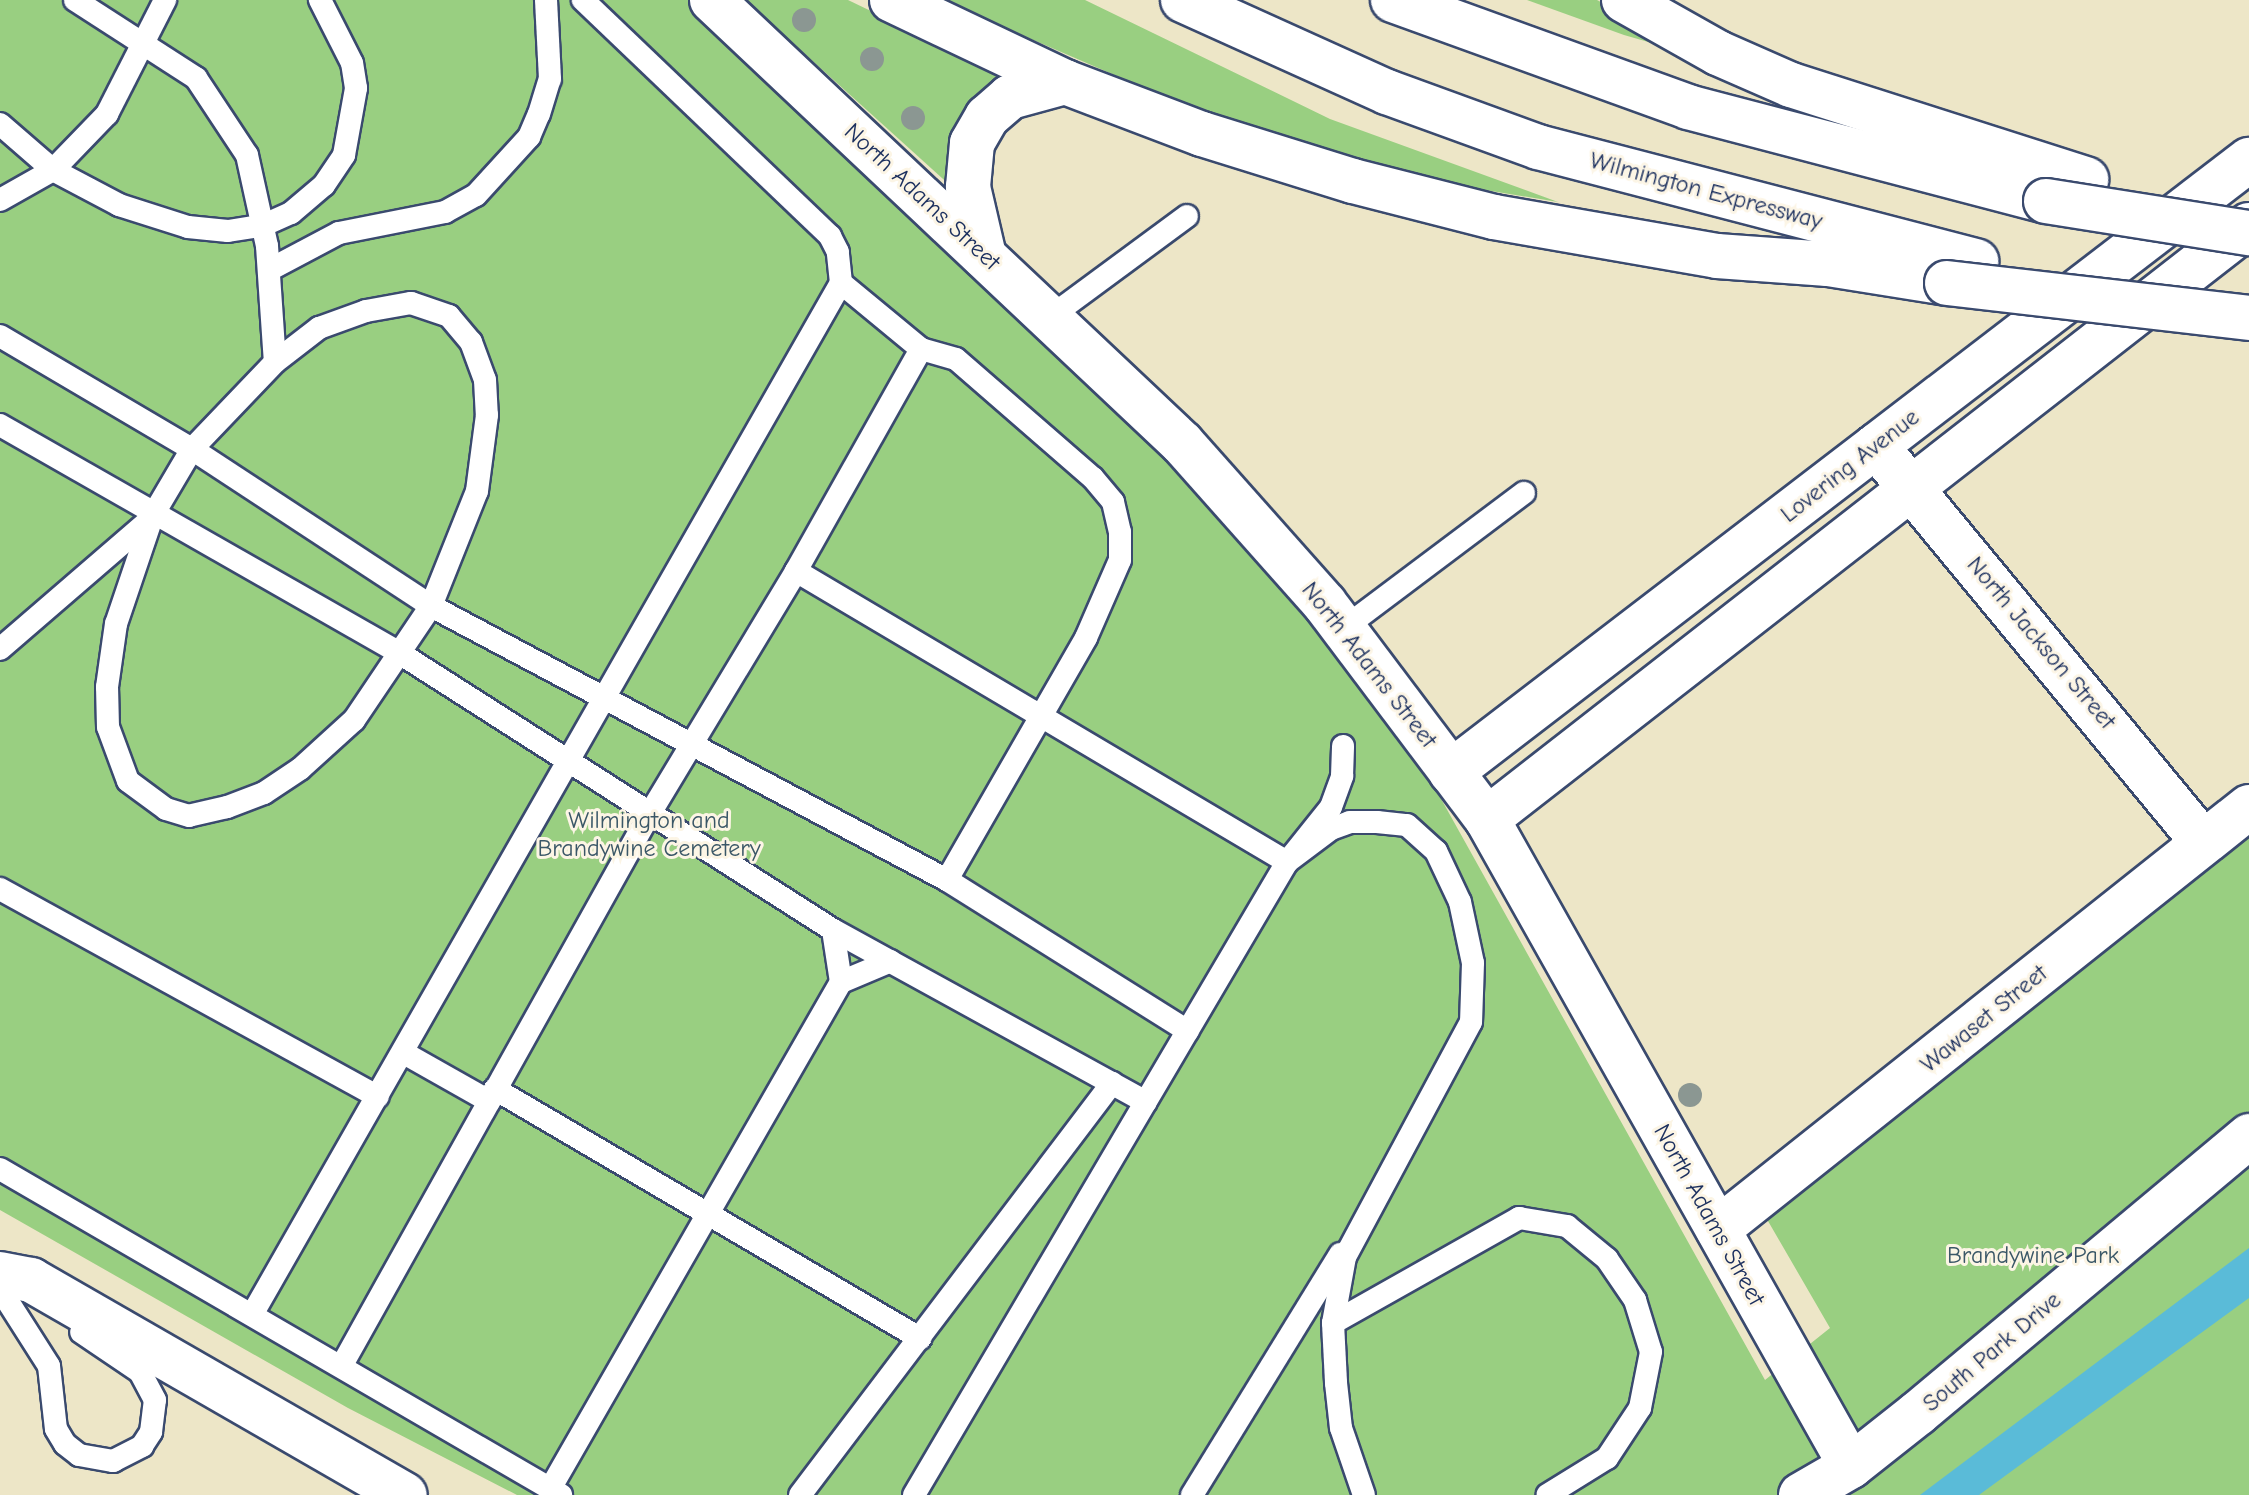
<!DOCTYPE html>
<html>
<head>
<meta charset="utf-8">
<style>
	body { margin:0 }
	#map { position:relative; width:2249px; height:1495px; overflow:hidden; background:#ede6c7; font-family:"Comic Neue",sans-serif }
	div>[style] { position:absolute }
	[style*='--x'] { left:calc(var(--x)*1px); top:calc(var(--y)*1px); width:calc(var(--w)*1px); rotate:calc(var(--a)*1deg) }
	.green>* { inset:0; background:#99cf81 }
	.water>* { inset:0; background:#5abbd8 }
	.roads { filter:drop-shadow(2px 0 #3a4a6e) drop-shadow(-2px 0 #3a4a6e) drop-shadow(0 2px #3a4a6e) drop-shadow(0 -2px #3a4a6e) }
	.service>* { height:22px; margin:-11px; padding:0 11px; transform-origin:11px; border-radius:11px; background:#fff }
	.minor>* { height:44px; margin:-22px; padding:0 22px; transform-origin:22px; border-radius:22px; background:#fff }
	.tertiary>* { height:44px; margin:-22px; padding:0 22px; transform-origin:22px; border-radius:22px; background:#fff }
	.motorway>* { height:44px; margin:-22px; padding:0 22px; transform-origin:22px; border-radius:22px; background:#fff }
	.bridges { filter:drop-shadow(2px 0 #3a4a6e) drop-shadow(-2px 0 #3a4a6e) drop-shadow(0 2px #3a4a6e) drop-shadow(0 -2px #3a4a6e) }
	.motorway-bridge>* { height:44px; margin:-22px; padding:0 22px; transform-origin:22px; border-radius:22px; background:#fff }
	.trees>* { width:24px; height:24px; margin:-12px; border-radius:50%; background:#8b9792 }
	span { translate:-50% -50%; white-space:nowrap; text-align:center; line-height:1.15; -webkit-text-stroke:6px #fcf5e5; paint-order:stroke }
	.street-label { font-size:24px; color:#1b2f5e }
	.park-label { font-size:24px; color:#3a5767 }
</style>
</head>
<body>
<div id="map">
	<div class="green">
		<i style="clip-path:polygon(0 0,702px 0,1085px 356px,1382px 693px,1765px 1380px,1830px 1328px,1757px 1202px,2249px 807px,2249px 1495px,517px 1495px,348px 1408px,0 1210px)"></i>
		<i style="clip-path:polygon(745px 0,848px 0,1006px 76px,953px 188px)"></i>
		<i style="clip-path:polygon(941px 0,1085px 0,1330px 119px,1558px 202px,1413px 178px,1297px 141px,1170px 99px)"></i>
		<i style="clip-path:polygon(1527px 0,1597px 0,1704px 58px,1624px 35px)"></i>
	</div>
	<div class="water">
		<i style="clip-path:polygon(2249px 1248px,2249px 1298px,1979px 1495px,1920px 1495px)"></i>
	</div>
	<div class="roads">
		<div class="service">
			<i style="--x:75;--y:0;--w:144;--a:32.8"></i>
			<i style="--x:196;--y:78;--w:92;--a:56.5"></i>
			<i style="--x:247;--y:155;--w:93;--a:77.6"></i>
			<i style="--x:267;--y:246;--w:116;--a:86.1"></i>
			<i style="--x:0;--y:124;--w:70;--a:41"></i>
			<i style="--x:53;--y:170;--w:75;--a:27.9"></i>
			<i style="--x:119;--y:205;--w:72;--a:17.7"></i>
			<i style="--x:188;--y:227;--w:40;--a:5.7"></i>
			<i style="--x:228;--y:231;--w:36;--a:-9"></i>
			<i style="--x:264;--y:225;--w:30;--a:-24"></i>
			<i style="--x:291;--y:213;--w:43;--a:-40.3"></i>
			<i style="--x:324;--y:185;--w:36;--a:-56"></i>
			<i style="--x:344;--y:155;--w:68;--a:-79.8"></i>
			<i style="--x:356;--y:88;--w:25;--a:-99"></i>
			<i style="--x:352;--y:63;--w:71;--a:-116.9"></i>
			<i style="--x:0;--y:200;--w:61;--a:-29.5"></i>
			<i style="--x:53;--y:170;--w:78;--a:-46"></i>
			<i style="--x:107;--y:114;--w:128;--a:-63"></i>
			<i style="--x:269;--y:270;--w:79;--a:-27.9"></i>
			<i style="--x:339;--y:233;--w:108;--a:-11.2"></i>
			<i style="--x:445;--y:212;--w:35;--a:-29"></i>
			<i style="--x:476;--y:195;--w:79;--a:-47.6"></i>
			<i style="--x:529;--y:137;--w:25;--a:-67"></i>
			<i style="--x:539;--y:114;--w:37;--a:-73"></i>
			<i style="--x:550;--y:79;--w:79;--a:-92.9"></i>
			<i style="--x:841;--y:283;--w:104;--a:39.5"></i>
			<i style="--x:921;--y:349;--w:36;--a:16"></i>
			<i style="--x:956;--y:359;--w:181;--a:41"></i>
			<i style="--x:1093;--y:478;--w:31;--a:50"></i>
			<i style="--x:1113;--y:502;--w:31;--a:77"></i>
			<i style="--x:1120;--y:532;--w:28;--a:90"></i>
			<i style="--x:1120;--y:560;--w:85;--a:113.6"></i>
			<i style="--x:1086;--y:638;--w:279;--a:119.9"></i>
			<i style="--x:411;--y:303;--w:40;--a:18.9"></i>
			<i style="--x:449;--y:316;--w:34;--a:50"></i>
			<i style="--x:471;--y:342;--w:40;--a:69.8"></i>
			<i style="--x:485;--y:380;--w:35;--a:87"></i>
			<i style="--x:487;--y:415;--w:77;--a:97.5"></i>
			<i style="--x:477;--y:491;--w:124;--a:111.8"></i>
			<i style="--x:431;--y:606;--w:138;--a:124"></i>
			<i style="--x:354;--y:720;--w:73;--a:137.8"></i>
			<i style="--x:300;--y:769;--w:43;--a:146.3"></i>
			<i style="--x:264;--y:793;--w:40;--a:159"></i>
			<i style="--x:227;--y:807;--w:39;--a:167"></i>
			<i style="--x:189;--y:816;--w:24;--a:-163"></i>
			<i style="--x:166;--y:809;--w:47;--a:-143.6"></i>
			<i style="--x:128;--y:781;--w:58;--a:-110.3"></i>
			<i style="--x:108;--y:727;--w:40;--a:-91.4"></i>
			<i style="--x:107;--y:687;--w:64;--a:-81.9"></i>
			<i style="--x:116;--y:624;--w:115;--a:-71.3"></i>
			<i style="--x:153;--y:515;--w:77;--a:-59.4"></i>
			<i style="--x:192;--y:449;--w:120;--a:-46.3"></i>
			<i style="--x:275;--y:362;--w:56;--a:-37.7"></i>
			<i style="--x:319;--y:328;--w:50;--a:-19.9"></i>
			<i style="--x:366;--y:311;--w:46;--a:-10.1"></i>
			<i style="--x:1050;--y:317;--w:170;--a:-36.4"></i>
			<i style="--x:0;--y:336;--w:223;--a:30.5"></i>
			<i style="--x:192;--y:449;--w:286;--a:33.3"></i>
			<i style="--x:431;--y:606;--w:584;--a:27.97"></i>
			<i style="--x:947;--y:880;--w:284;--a:32.1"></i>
			<i style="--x:0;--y:425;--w:462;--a:29.7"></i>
			<i style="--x:401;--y:654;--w:513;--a:32.57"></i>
			<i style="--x:833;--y:930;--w:357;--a:28.8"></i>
			<i style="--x:796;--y:571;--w:571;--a:30.65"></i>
			<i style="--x:1287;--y:862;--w:70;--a:-51.3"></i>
			<i style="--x:1331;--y:807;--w:33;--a:-70"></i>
			<i style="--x:1342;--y:776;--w:30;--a:-88"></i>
			<i style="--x:1344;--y:628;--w:225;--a:-36.9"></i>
			<i style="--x:0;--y:649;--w:194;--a:-40.8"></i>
			<i style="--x:0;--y:889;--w:431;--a:28.8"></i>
			<i style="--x:833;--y:930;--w:53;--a:81.3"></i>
			<i style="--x:841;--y:982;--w:54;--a:-22.8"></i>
			<i style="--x:404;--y:1053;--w:98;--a:29.5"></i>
			<i style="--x:495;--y:1089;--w:493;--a:30.4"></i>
			<i style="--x:0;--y:1169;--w:649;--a:30.16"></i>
			<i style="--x:0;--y:1289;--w:91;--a:57.5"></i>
			<i style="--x:49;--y:1366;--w:63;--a:83.7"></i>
			<i style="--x:56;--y:1429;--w:17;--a:59"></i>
			<i style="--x:65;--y:1444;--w:18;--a:38"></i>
			<i style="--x:79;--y:1455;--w:35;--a:10"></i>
			<i style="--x:113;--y:1461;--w:33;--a:-27"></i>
			<i style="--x:142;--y:1446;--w:17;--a:-57"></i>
			<i style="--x:151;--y:1432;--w:32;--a:-83"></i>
			<i style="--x:155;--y:1400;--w:32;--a:-118"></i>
			<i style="--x:140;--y:1372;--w:71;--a:-145.9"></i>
			<i style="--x:253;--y:1313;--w:1186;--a:-60.28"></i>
			<i style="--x:841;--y:283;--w:31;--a:-96"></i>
			<i style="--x:838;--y:252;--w:18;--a:-117"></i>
			<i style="--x:830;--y:236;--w:342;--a:-136.3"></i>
			<i style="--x:1333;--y:1323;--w:214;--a:-29.4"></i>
			<i style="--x:1519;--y:1218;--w:49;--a:9.5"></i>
			<i style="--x:1567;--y:1226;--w:52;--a:39.5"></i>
			<i style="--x:1607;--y:1259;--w:50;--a:55.7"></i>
			<i style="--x:1635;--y:1300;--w:54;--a:72.9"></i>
			<i style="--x:1651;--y:1352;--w:57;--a:101.1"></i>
			<i style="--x:1640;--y:1408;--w:60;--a:123.4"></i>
			<i style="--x:1607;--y:1458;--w:70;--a:148.3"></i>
			<i style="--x:342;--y:1365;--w:630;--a:-60.83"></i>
			<i style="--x:649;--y:815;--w:285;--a:-58.9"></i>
			<i style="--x:796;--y:571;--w:255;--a:-60.6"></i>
			<i style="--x:550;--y:1489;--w:585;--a:-60.15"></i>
			<i style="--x:800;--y:1495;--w:517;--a:-52.86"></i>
			<i style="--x:914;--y:1495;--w:735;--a:-59.49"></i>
			<i style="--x:1287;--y:862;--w:55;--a:-36.9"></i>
			<i style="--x:1331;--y:829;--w:20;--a:-20"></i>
			<i style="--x:1350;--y:822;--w:27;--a:0"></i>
			<i style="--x:1377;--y:822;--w:30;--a:6"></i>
			<i style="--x:1407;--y:825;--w:39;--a:42"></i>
			<i style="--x:1436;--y:851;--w:56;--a:64.8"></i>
			<i style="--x:1460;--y:902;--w:62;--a:78"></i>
			<i style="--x:1473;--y:963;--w:59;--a:91.9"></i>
			<i style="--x:1471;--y:1022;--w:267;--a:118.2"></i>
			<i style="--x:1345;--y:1257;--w:67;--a:100.3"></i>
			<i style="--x:1333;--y:1323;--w:60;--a:87.1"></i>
			<i style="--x:1336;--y:1383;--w:45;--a:83.7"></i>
			<i style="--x:1341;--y:1428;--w:71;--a:71.1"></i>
			<i style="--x:1192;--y:1495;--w:283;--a:-58.4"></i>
		</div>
		<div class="minor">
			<i style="--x:1876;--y:446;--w:514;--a:50.45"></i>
			<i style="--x:1487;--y:819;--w:742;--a:60.64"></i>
			<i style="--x:1718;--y:1229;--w:678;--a:-38.48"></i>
			<i style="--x:0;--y:1274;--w:32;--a:11"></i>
			<i style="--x:31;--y:1280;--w:431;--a:29.9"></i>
			<i style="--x:1801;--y:1495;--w:58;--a:-30.1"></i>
			<i style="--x:1851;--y:1466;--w:85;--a:-38.3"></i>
			<i style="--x:1918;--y:1413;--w:432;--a:-39.9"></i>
		</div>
		<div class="tertiary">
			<i style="--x:712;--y:0;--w:646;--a:43.31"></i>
			<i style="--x:1182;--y:443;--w:215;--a:48.4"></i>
			<i style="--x:1325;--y:604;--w:269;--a:53"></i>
			<i style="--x:1487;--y:819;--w:966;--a:-37.94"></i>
			<i style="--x:1451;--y:772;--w:1006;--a:-37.49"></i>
		</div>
		<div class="motorway">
			<i style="--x:892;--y:0;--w:191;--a:25.4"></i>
			<i style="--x:1065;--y:82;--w:147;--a:20.8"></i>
			<i style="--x:1202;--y:134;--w:158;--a:17.3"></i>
			<i style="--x:1353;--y:181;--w:146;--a:14.3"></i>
			<i style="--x:1494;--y:217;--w:226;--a:9.9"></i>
			<i style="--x:1717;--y:256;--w:111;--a:4.1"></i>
			<i style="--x:1828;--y:264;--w:121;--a:9.1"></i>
			<i style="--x:1183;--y:0;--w:224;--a:24.3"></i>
			<i style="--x:1387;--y:92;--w:161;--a:20"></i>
			<i style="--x:1538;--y:147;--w:453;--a:14.6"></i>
			<i style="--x:1393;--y:0;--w:314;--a:19.9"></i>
			<i style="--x:1688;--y:107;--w:370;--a:14.7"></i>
			<i style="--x:1624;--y:0;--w:108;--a:29.4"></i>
			<i style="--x:1718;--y:53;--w:80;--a:23.7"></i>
			<i style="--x:1791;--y:85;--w:310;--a:17.7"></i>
			<i style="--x:984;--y:256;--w:71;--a:-103.1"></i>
			<i style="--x:968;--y:187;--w:44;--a:-84.8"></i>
			<i style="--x:972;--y:143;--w:30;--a:-60"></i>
			<i style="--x:987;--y:117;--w:30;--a:-41"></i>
			<i style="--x:1010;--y:97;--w:57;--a:-15.3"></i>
		</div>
	</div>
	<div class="bridges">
		<div class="motorway-bridge">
			<i style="--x:2046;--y:201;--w:206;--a:9"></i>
			<i style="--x:1947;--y:283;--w:304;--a:6.6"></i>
		</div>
	</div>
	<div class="trees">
		<i style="left:804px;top:20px"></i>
		<i style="left:872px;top:59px"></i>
		<i style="left:913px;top:118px"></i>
		<i style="left:1690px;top:1095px"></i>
	</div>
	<div class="street-label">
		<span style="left:1706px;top:191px;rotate:15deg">Wilmington Expressway</span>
		<span style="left:922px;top:197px;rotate:43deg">North Adams Street</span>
		<span style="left:1850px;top:466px;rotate:-38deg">Lovering Avenue</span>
		<span style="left:2041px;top:643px;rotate:50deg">North Jackson Street</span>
		<span style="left:1369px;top:665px;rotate:52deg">North Adams Street</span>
		<span style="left:1984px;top:1019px;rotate:-39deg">Wawaset Street</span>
		<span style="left:1709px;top:1215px;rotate:61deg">North Adams Street</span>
		<span style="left:1992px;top:1352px;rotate:-40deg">South Park Drive</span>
	</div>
	<div class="park-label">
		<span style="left:649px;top:835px">Wilmington and<br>Brandywine Cemetery</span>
		<span style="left:2033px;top:1256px">Brandywine Park</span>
	</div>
</div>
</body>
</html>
